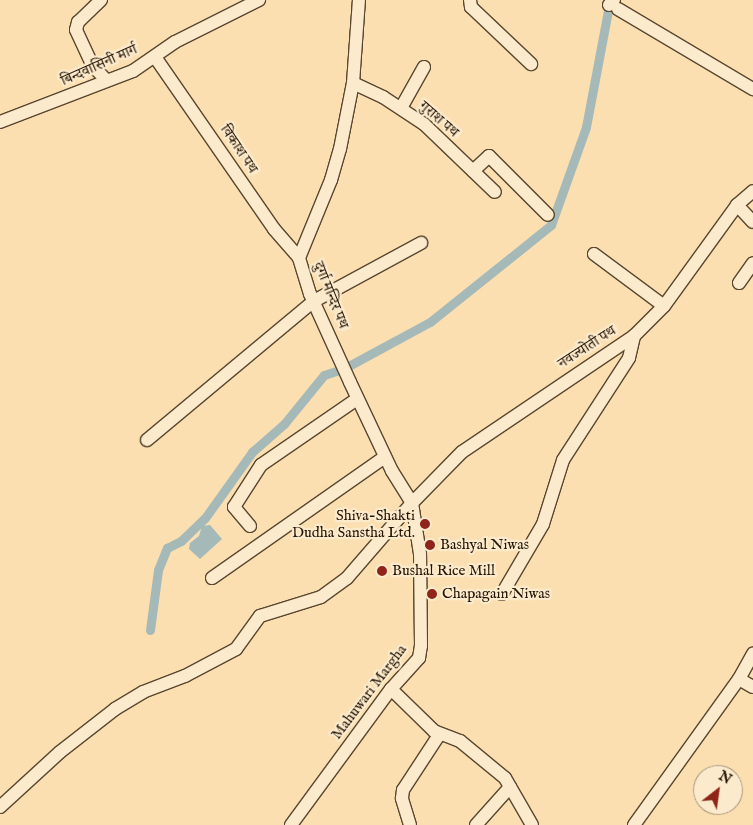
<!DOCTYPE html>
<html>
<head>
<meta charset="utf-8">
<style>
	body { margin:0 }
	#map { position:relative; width:753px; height:825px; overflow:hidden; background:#fbdfb0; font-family:"IM FELL English","Noto Serif Devanagari",serif }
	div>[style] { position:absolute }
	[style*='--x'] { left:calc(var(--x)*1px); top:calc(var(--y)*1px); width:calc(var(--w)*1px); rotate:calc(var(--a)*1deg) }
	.water>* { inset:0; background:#a5b9b8 }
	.canal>* { height:9px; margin:-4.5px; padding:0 4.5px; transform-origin:4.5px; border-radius:4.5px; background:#a5b9b8 }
	.roads { filter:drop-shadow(1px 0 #59472f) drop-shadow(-1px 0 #59472f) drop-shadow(0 1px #59472f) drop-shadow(0 -1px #59472f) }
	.minor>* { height:12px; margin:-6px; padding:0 6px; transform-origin:6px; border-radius:6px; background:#fceacc }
	.dots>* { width:14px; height:14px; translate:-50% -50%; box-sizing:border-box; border:2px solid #fceacc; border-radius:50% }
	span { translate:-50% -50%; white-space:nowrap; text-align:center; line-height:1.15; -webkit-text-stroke:4.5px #fceacc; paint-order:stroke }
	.street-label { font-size:15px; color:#231404 }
	.poi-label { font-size:15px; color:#231404 }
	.right { translate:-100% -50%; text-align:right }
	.left { translate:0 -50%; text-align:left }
	.north { position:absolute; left:693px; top:765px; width:50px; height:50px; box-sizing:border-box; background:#fceacc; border:1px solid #a5947c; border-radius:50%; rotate:30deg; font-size:14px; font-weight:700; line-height:20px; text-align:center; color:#231404 }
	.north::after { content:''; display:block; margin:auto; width:18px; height:22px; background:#8f2418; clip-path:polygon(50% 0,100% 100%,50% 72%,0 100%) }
</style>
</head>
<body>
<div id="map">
	<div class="water">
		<i style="clip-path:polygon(210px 525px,222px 539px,200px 559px,189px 549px,190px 543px,199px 536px,202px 526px)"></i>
	</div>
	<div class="canal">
		<i style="--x:150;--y:630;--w:61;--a:-82.4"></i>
		<i style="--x:158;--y:570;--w:24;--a:-68"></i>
		<i style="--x:167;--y:548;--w:16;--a:-27"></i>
		<i style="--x:181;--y:541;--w:33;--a:-44"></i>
		<i style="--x:205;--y:518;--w:81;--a:-54.5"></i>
		<i style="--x:252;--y:452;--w:43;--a:-41.2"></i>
		<i style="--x:284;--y:424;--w:63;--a:-50.8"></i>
		<i style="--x:324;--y:375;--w:20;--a:-18"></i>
		<i style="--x:343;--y:369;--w:99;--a:-28.4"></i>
		<i style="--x:430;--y:322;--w:155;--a:-38.7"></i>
		<i style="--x:551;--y:225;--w:104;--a:-70.3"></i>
		<i style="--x:586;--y:127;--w:124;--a:-79.3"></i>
	</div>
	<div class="roads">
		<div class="minor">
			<i style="--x:101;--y:0;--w:32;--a:136"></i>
			<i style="--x:78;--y:22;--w:8;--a:104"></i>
			<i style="--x:76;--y:30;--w:40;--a:65"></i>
			<i style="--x:93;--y:66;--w:19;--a:47"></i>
			<i style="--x:470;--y:0;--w:7;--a:82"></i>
			<i style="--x:471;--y:7;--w:83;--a:43.5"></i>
			<i style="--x:609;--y:5;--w:7;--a:-45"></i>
			<i style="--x:618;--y:9;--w:157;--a:30.7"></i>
			<i style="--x:155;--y:57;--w:209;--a:55.3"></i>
			<i style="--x:274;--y:229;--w:38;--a:49"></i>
			<i style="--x:353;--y:83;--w:33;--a:25"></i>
			<i style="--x:383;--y:97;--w:49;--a:33.4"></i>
			<i style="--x:424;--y:124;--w:98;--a:43.8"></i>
			<i style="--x:401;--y:108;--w:47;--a:-60.7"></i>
			<i style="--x:0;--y:122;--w:142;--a:-21"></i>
			<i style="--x:133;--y:71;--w:51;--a:-34.6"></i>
			<i style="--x:175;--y:42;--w:94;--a:-26.6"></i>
			<i style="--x:473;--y:171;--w:22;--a:-43"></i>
			<i style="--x:489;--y:156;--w:83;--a:45"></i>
			<i style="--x:737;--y:205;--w:23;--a:47"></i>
			<i style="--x:594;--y:254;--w:87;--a:36.6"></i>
			<i style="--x:739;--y:283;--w:24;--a:-55"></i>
			<i style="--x:147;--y:440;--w:217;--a:-39.8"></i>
			<i style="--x:314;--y:301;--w:122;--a:-28.5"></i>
			<i style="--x:250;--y:526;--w:25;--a:-130"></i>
			<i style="--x:234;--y:507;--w:50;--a:-57.3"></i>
			<i style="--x:261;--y:465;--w:116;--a:-34.5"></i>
			<i style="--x:212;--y:578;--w:211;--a:-35"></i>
			<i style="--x:502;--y:594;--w:81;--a:-59.6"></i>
			<i style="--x:543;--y:524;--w:67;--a:-72.6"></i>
			<i style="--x:563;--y:460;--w:121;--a:-57.1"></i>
			<i style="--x:629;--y:358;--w:23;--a:-77"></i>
			<i style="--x:739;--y:679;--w:16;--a:30"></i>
			<i style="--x:391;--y:689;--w:60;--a:44.3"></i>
			<i style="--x:434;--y:731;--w:28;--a:21"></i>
			<i style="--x:460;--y:741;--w:58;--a:39.4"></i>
			<i style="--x:505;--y:778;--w:54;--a:60.1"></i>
			<i style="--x:0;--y:807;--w:81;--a:-42.5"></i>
			<i style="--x:60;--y:752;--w:70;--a:-38"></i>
			<i style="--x:115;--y:709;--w:33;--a:-31"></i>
			<i style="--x:143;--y:692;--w:45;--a:-20.9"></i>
			<i style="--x:185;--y:676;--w:58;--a:-27.9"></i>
			<i style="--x:236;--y:649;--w:41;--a:-54"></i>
			<i style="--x:260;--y:616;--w:64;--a:-17.3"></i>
			<i style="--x:321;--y:597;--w:32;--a:-36"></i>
			<i style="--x:347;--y:578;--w:99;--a:-49.1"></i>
			<i style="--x:412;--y:503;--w:71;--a:-45.6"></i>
			<i style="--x:462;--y:452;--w:207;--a:-34"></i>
			<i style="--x:634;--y:336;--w:42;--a:-45"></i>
			<i style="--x:664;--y:306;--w:125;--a:-54.1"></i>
			<i style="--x:737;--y:205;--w:21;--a:-41"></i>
			<i style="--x:291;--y:825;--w:169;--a:-53.7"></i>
			<i style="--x:391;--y:689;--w:42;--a:-47.9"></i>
			<i style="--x:419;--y:658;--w:12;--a:-81"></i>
			<i style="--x:421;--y:646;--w:92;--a:-90.6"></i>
			<i style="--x:420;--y:554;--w:52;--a:-98.9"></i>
			<i style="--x:412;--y:503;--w:38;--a:-122"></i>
			<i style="--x:392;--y:471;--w:98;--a:-115.3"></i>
			<i style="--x:350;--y:382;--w:97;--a:-114.4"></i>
			<i style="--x:310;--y:294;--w:38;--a:-107"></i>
			<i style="--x:299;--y:258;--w:84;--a:-67.7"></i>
			<i style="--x:331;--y:180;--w:32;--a:-74"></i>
			<i style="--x:340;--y:149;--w:67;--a:-78.9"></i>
			<i style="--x:353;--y:83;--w:83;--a:-85.9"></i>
			<i style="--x:410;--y:825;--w:28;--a:-107"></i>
			<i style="--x:402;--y:798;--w:8;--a:-83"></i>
			<i style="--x:403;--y:790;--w:66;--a:-56.8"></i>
			<i style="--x:476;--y:825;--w:51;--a:-48.2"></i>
			<i style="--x:634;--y:825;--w:180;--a:-54.3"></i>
			<i style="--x:739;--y:679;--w:29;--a:-61"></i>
		</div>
	</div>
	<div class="dots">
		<i style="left:425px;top:524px;background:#8f2418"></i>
		<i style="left:430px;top:545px;background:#8f2418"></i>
		<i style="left:382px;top:571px;background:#8f2418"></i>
		<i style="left:432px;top:594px;background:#8f2418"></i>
	</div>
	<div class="street-label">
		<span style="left:99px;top:65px;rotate:-24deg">बिन्दवासिनी मार्ग</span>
		<span style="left:439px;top:119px;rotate:41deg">गुराश पथ</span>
		<span style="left:239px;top:149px;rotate:56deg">विकाश पथ</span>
		<span style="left:331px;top:295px;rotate:68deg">दुर्गा मन्दिर पथ</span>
		<span style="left:587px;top:347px;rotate:-33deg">नवज्योती पथ</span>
		<span style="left:369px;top:692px;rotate:-53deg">Mahuwari Margha</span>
	</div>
	<div class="poi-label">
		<span class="right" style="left:415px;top:524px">Shiva-Shakti<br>Dudha Sanstha Ltd.</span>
		<span class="left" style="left:440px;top:545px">Bashyal Niwas</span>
		<span class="left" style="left:392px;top:571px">Bushal Rice Mill</span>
		<span class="left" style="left:442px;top:594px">Chapagain Niwas</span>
	</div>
	<div class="north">N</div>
</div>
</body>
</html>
